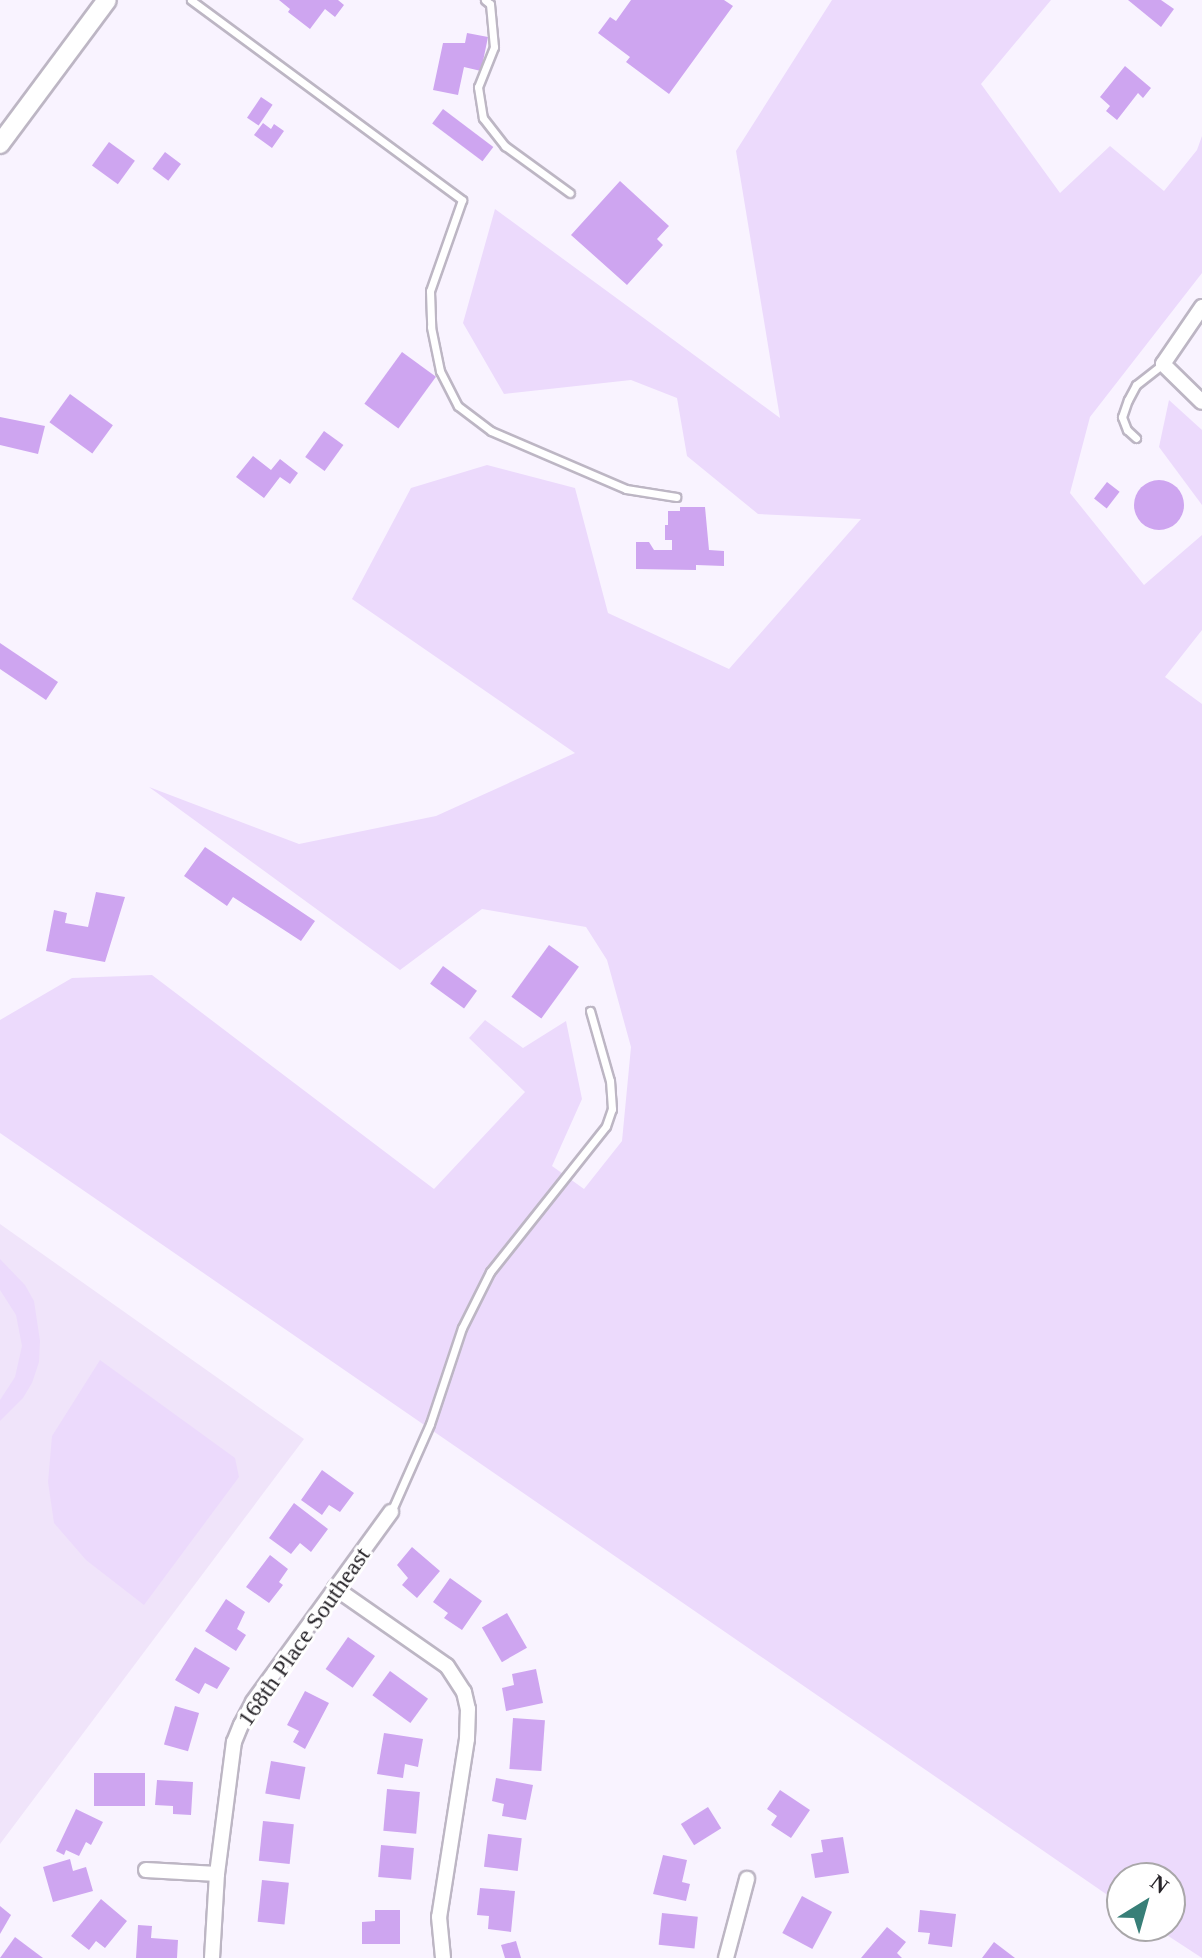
<!DOCTYPE html>
<html>
<head>
<meta charset="utf-8">
<style>
	body { margin:0 }
	#map { position:relative; width:1202px; height:1958px; overflow:hidden; background:#f9f3ff; font-family:"Times New Roman",serif }
	div>[style] { position:absolute }
	[style*='--x'] { left:calc(var(--x)*1px); top:calc(var(--y)*1px); width:calc(var(--w)*1px); rotate:calc(var(--a)*1deg) }
	.built>* { inset:0; background:#f0e4fa }
	.green>* { inset:0; background:#ecdafc }
	.building>* { inset:0; background:#cea5f0; transform-origin:0 0 }
	.round { border-radius:50% }
	.roads { filter:drop-shadow(2px 0 #bdb6c4) drop-shadow(-2px 0 #bdb6c4) drop-shadow(0 2px #bdb6c4) drop-shadow(0 -2px #bdb6c4) }
	.service>* { height:7px; margin:-3.5px; padding:0 3.5px; transform-origin:3.5px; border-radius:3.5px; background:#fff }
	.minor>* { height:14px; margin:-7px; padding:0 7px; transform-origin:7px; border-radius:7px; background:#fff }
	.tertiary>* { height:18px; margin:-9px; padding:0 9px; transform-origin:9px; border-radius:9px; background:#fff }
	span { translate:-50% -50%; white-space:nowrap; text-align:center; line-height:1.15; -webkit-text-stroke:6px #fff; paint-order:stroke }
	.street-label { font-size:24px; color:#272429 }
	.north { position:absolute; left:1106px; top:1862px; width:80px; height:80px; box-sizing:border-box; background:#fff; border:2px solid #a9a7a9; border-radius:50%; rotate:37deg; font-size:22px; font-weight:700; line-height:32px; text-align:center; color:#272429 }
	.north::after { content:''; display:block; margin:auto; width:28px; height:36px; background:#387f78; clip-path:polygon(50% 0,100% 100%,50% 72%,0 100%) }
</style>
</head>
<body>
<div id="map">
	<div class="built">
		<i style="clip-path:polygon(0 1224px,304px 1439px,0 1844px)"></i>
	</div>
	<div class="green">
		<i style="clip-path:polygon(832px 0,1051px 0,981px 84px,1060px 193px,1110px 146px,1164px 191px,1197px 150px,1202px 136px,1202px 273px,1090px 417px,1070px 493px,1144px 585px,1202px 535px,1202px 630px,1165px 677px,1202px 704px,1202px 1958px,1153px 1926px,1170px 1926px,1170px 1878px,1122px 1878px,1122px 1905px,0 1133px,0 1020px,72px 978px,152px 975px,434px 1189px,525px 1092px,469px 1038px,485px 1020px,523px 1048px,566px 1021px,582px 1099px,552px 1166px,584px 1189px,622px 1141px,631px 1047px,607px 960px,586px 927px,482px 909px,400px 970px,149px 787px,299px 844px,436px 816px,575px 753px,352px 599px,411px 488px,487px 465px,575px 488px,608px 613px,729px 669px,861px 519px,758px 514px,687px 456px,677px 398px,631px 380px,504px 394px,463px 323px,495px 209px,780px 418px,736px 151px)"></i>
		<i style="clip-path:polygon(1169px 400px,1202px 430px,1202px 505px,1159px 447px)"></i>
		<i style="clip-path:polygon(0 1259px,25px 1285px,34px 1301px,40px 1341px,39px 1362px,32px 1383px,23px 1398px,0 1421px,0 1400px,15px 1377px,22px 1346px,16px 1315px,0 1290px)"></i>
		<i style="clip-path:polygon(100px 1360px,235px 1458px,239px 1477px,144px 1605px,86px 1560px,54px 1523px,48px 1482px,52px 1436px)"></i>
	</div>
	<div class="building">
		<i style="clip-path:polygon(279px 0,338px 0,344px 5px,335px 17px,325px 9px,310px 29px,288px 12px,290px 9px)"></i>
		<i style="clip-path:polygon(631px 0,724px 0,733px 6px,669px 94px,626px 62px,630px 57px,598px 33px,610px 17px,616px 21px)"></i>
		<i style="clip-path:polygon(1128px 0,1161px 0,1174px 9px,1161px 27px)"></i>
		<i style="clip-path:polygon(467px 33px,488px 37px,481px 71px,464px 67px,458px 95px,433px 90px,443px 43px,465px 43px)"></i>
		<i style="clip-path:polygon(1125px 66px,1151px 88px,1143px 98px,1138px 93px,1117px 120px,1106px 111px,1110px 106px,1100px 97px)"></i>
		<i style="left:261px;top:97px;width:14px;height:25px;rotate:34deg"></i>
		<i style="left:443px;top:109px;width:63px;height:18px;rotate:37deg"></i>
		<i style="clip-path:polygon(263px 123px,271px 129px,274px 124px,284px 131px,272px 148px,254px 135px)"></i>
		<i style="left:109px;top:142px;width:32px;height:29px;rotate:36deg"></i>
		<i style="left:165px;top:152px;width:20px;height:21px;rotate:37deg"></i>
		<i style="clip-path:polygon(620px 181px,669px 226px,657px 239px,663px 245px,627px 285px,571px 235px)"></i>
		<i style="left:402px;top:352px;width:42px;height:64px;rotate:36deg"></i>
		<i style="left:70px;top:394px;width:53px;height:35px;rotate:36deg"></i>
		<i style="clip-path:polygon(0 417px,45px 426px,38px 454px,0 445px)"></i>
		<i style="left:324px;top:431px;width:24px;height:32px;rotate:36deg"></i>
		<i style="clip-path:polygon(253px 456px,271px 470px,280px 459px,298px 473px,290px 484px,280px 477px,264px 498px,236px 477px)"></i>
		<i class="round" style="left:1134px;top:480px;width:50px;height:50px"></i>
		<i style="left:1107px;top:482px;width:16px;height:21px;rotate:38deg"></i>
		<i style="clip-path:polygon(680px 507px,705px 507px,709px 550px,724px 551px,724px 566px,696px 565px,696px 570px,636px 569px,636px 542px,649px 542px,654px 550px,672px 550px,672px 540px,665px 540px,665px 525px,668px 525px,668px 511px,680px 511px)"></i>
		<i style="clip-path:polygon(0 643px,58px 682px,46px 700px,0 669px)"></i>
		<i style="clip-path:polygon(205px 847px,315px 921px,301px 941px,233px 897px,227px 906px,184px 876px)"></i>
		<i style="clip-path:polygon(96px 892px,125px 897px,105px 962px,46px 951px,54px 910px,67px 913px,65px 923px,88px 927px)"></i>
		<i style="left:549px;top:945px;width:37px;height:64px;rotate:36deg"></i>
		<i style="left:443px;top:966px;width:42px;height:22px;rotate:36deg"></i>
		<i style="clip-path:polygon(322px 1470px,354px 1493px,340px 1512px,329px 1505px,322px 1515px,301px 1500px)"></i>
		<i style="clip-path:polygon(294px 1503px,328px 1529px,311px 1552px,300px 1543px,291px 1554px,269px 1538px)"></i>
		<i style="clip-path:polygon(412px 1547px,440px 1571px,417px 1598px,402px 1585px,408px 1578px,397px 1565px)"></i>
		<i style="clip-path:polygon(270px 1555px,288px 1569px,279px 1582px,283px 1585px,269px 1603px,246px 1587px)"></i>
		<i style="clip-path:polygon(450px 1578px,482px 1601px,462px 1630px,444px 1618px,448px 1613px,433px 1602px)"></i>
		<i style="clip-path:polygon(226px 1599px,245px 1612px,237px 1629px,246px 1635px,236px 1651px,205px 1631px)"></i>
		<i style="left:507px;top:1613px;width:40px;height:29px;rotate:60deg"></i>
		<i style="left:348px;top:1637px;width:33px;height:39px;rotate:35deg"></i>
		<i style="clip-path:polygon(195px 1647px,230px 1668px,217px 1689px,205px 1683px,199px 1694px,175px 1680px)"></i>
		<i style="clip-path:polygon(536px 1669px,543px 1703px,506px 1711px,502px 1688px,514px 1685px,512px 1674px)"></i>
		<i style="left:390px;top:1671px;width:47px;height:30px;rotate:36deg"></i>
		<i style="clip-path:polygon(305px 1691px,329px 1703px,305px 1749px,293px 1742px,299px 1731px,287px 1725px)"></i>
		<i style="left:175px;top:1706px;width:25px;height:40px;rotate:16deg"></i>
		<i style="left:513px;top:1718px;width:32px;height:51px;rotate:4deg"></i>
		<i style="clip-path:polygon(384px 1733px,423px 1739px,418px 1767px,405px 1764px,403px 1778px,377px 1774px)"></i>
		<i style="left:271px;top:1761px;width:35px;height:33px;rotate:10deg"></i>
		<i style="left:94px;top:1773px;width:51px;height:33px"></i>
		<i style="clip-path:polygon(496px 1778px,533px 1785px,526px 1820px,502px 1816px,504px 1804px,492px 1801px)"></i>
		<i style="clip-path:polygon(157px 1780px,193px 1782px,191px 1815px,173px 1814px,173px 1806px,155px 1805px)"></i>
		<i style="left:387px;top:1789px;width:33px;height:42px;rotate:5deg"></i>
		<i style="clip-path:polygon(780px 1790px,810px 1810px,791px 1838px,771px 1825px,777px 1816px,767px 1809px)"></i>
		<i style="left:708px;top:1807px;width:25px;height:32px;rotate:58deg"></i>
		<i style="clip-path:polygon(76px 1809px,103px 1822px,91px 1845px,86px 1842px,79px 1856px,66px 1850px,64px 1855px,56px 1851px)"></i>
		<i style="left:263px;top:1821px;width:31px;height:40px;rotate:6deg"></i>
		<i style="left:488px;top:1834px;width:34px;height:33px;rotate:7deg"></i>
		<i style="clip-path:polygon(843px 1837px,849px 1873px,815px 1878px,811px 1854px,823px 1852px,821px 1840px)"></i>
		<i style="left:381px;top:1845px;width:33px;height:32px;rotate:5deg"></i>
		<i style="clip-path:polygon(663px 1855px,687px 1860px,682px 1882px,690px 1884px,686px 1901px,653px 1894px)"></i>
		<i style="clip-path:polygon(70px 1859px,73px 1871px,86px 1867px,93px 1891px,53px 1902px,43px 1867px)"></i>
		<i style="left:262px;top:1880px;width:27px;height:42px;rotate:6deg"></i>
		<i style="clip-path:polygon(480px 1888px,515px 1891px,511px 1932px,488px 1929px,489px 1916px,477px 1915px)"></i>
		<i style="left:802px;top:1896px;width:34px;height:42px;rotate:28deg"></i>
		<i style="clip-path:polygon(101px 1899px,127px 1921px,105px 1948px,96px 1941px,89px 1950px,71px 1936px)"></i>
		<i style="clip-path:polygon(0 1906px,11px 1915px,0 1934px)"></i>
		<i style="clip-path:polygon(375px 1910px,400px 1910px,400px 1944px,362px 1944px,362px 1922px,375px 1921px)"></i>
		<i style="clip-path:polygon(920px 1910px,956px 1914px,952px 1947px,928px 1944px,930px 1933px,918px 1932px)"></i>
		<i style="left:662px;top:1913px;width:36px;height:32px;rotate:6deg"></i>
		<i style="clip-path:polygon(138px 1925px,152px 1926px,151px 1938px,178px 1940px,177px 1958px,136px 1958px)"></i>
		<i style="clip-path:polygon(887px 1927px,906px 1942px,897px 1953px,902px 1958px,861px 1958px)"></i>
		<i style="clip-path:polygon(15px 1937px,43px 1958px,0 1958px)"></i>
		<i style="clip-path:polygon(516px 1941px,521px 1958px,505px 1958px,501px 1945px)"></i>
		<i style="clip-path:polygon(994px 1942px,1015px 1958px,982px 1958px)"></i>
	</div>
	<div class="roads">
		<div class="service">
			<i style="--x:191;--y:0;--w:337;--a:36.4"></i>
			<i style="--x:462;--y:200;--w:96;--a:109.4"></i>
			<i style="--x:430;--y:291;--w:36;--a:88"></i>
			<i style="--x:431;--y:327;--w:45;--a:78.4"></i>
			<i style="--x:440;--y:371;--w:39;--a:63"></i>
			<i style="--x:458;--y:406;--w:41;--a:37.1"></i>
			<i style="--x:491;--y:431;--w:147;--a:23.2"></i>
			<i style="--x:626;--y:489;--w:51;--a:9.1"></i>
			<i style="--x:485;--y:0;--w:6;--a:39"></i>
			<i style="--x:490;--y:4;--w:43;--a:84.7"></i>
			<i style="--x:494;--y:47;--w:43;--a:111.8"></i>
			<i style="--x:478;--y:87;--w:31;--a:81"></i>
			<i style="--x:483;--y:118;--w:36;--a:52"></i>
			<i style="--x:505;--y:146;--w:80;--a:35.9"></i>
			<i style="--x:1136;--y:438;--w:12;--a:-138"></i>
			<i style="--x:1127;--y:430;--w:14;--a:-111"></i>
			<i style="--x:1122;--y:417;--w:18;--a:-71"></i>
			<i style="--x:1128;--y:400;--w:17;--a:-62"></i>
			<i style="--x:1136;--y:385;--w:34;--a:-38"></i>
			<i style="--x:391;--y:1512;--w:96;--a:-66.1"></i>
			<i style="--x:430;--y:1424;--w:101;--a:-71.6"></i>
			<i style="--x:462;--y:1328;--w:63;--a:-63.4"></i>
			<i style="--x:490;--y:1272;--w:186;--a:-51.5"></i>
			<i style="--x:606;--y:1126;--w:18;--a:-71"></i>
			<i style="--x:612;--y:1109;--w:28;--a:-94"></i>
			<i style="--x:610;--y:1081;--w:73;--a:-105.9"></i>
		</div>
		<div class="minor">
			<i style="--x:1202;--y:307;--w:69;--a:124.4"></i>
			<i style="--x:1163;--y:364;--w:54;--a:44.3"></i>
			<i style="--x:335;--y:1588;--w:136;--a:34.9"></i>
			<i style="--x:447;--y:1666;--w:31;--a:57"></i>
			<i style="--x:464;--y:1692;--w:17;--a:77"></i>
			<i style="--x:468;--y:1709;--w:30;--a:92"></i>
			<i style="--x:467;--y:1739;--w:180;--a:98.9"></i>
			<i style="--x:439;--y:1917;--w:41;--a:84.4"></i>
			<i style="--x:146;--y:1870;--w:71;--a:3.2"></i>
			<i style="--x:212;--y:1958;--w:84;--a:-86.6"></i>
			<i style="--x:217;--y:1874;--w:133;--a:-82.7"></i>
			<i style="--x:234;--y:1742;--w:18;--a:-68"></i>
			<i style="--x:241;--y:1725;--w:26;--a:-62"></i>
			<i style="--x:253;--y:1702;--w:235;--a:-54"></i>
			<i style="--x:726;--y:1958;--w:82;--a:-75.1"></i>
		</div>
		<div class="tertiary">
			<i style="--x:0;--y:144;--w:179;--a:-53.4"></i>
		</div>
	</div>
	<div class="street-label">
		<span style="left:304px;top:1637px;rotate:-55deg">168th Place Southeast</span>
	</div>
	<div class="north">N</div>
</div>
</body>
</html>
